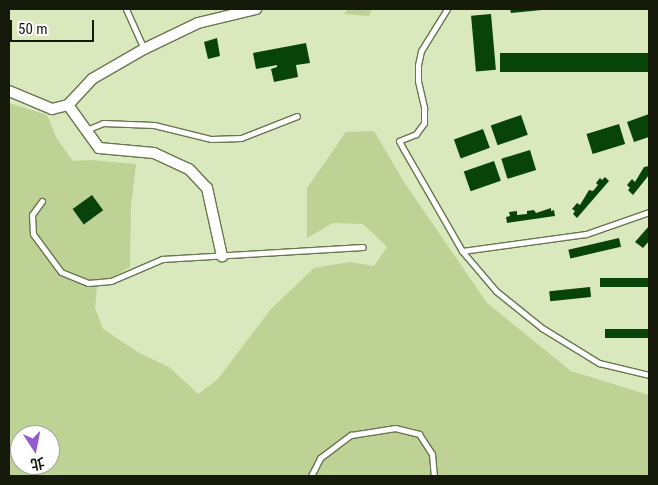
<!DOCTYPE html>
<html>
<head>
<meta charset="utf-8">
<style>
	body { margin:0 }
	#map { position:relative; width:658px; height:485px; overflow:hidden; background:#dae9bd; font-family:"Roboto Condensed","Noto Sans TC",sans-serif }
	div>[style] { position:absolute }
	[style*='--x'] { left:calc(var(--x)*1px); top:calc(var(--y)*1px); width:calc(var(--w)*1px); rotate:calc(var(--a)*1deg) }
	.green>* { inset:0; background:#bdd294 }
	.building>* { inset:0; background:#08430a; transform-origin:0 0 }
	.roads { filter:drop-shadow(1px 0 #69764e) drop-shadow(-1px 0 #69764e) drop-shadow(0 1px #69764e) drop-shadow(0 -1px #69764e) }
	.service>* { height:5px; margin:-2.5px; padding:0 2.5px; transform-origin:2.5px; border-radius:2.5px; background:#fff }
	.minor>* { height:10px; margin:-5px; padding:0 5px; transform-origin:5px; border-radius:5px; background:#fff }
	span { translate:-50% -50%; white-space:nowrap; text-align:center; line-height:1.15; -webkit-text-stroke:5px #fff; paint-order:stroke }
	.frame { position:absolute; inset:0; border:10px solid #151a0a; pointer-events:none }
	.north { position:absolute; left:10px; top:425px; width:50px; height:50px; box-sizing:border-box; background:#fff; border:1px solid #a1a39d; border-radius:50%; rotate:169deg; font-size:14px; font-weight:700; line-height:20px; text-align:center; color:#151a0a }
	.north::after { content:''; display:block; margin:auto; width:18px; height:22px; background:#9259d0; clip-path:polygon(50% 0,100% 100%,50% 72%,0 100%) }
	.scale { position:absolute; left:10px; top:20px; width:84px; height:22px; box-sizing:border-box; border:2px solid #151a0a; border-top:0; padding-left:6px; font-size:15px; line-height:18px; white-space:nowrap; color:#151a0a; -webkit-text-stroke:4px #fff; paint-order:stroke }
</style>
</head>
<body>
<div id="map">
	<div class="green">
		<i style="clip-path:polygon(348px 9px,372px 9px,369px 16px,344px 14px)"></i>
		<i style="clip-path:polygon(evenodd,9px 103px,47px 115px,57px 139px,73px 161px,89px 160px,136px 164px,131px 206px,130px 267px,97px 287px,95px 308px,103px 329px,139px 353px,169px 367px,198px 394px,218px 379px,270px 310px,314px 268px,349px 262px,374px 266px,387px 247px,363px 224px,333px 223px,307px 238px,307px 188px,346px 132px,374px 131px,404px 182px,487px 303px,571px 371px,649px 395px,649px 476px,9px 476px,9px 103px,20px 435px,50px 435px,50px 465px,20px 465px,20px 435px)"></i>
	</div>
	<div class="building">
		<i style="clip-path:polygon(510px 9px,542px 9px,542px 10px,511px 13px)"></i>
		<i style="left:491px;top:14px;width:56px;height:20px;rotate:85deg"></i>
		<i style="clip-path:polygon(217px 38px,220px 56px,208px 59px,204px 42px)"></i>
		<i style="clip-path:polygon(306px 43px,310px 63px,296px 65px,298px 77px,274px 82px,271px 69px,277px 67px,277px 65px,256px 69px,253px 53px)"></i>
		<i style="left:649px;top:53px;width:19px;height:149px;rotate:90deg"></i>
		<i style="clip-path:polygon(649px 114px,649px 137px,634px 142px,627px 122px)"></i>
		<i style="left:521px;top:115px;width:21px;height:32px;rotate:71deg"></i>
		<i style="left:619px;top:124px;width:21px;height:34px;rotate:73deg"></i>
		<i style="left:483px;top:129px;width:20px;height:31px;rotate:70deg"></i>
		<i style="left:530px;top:150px;width:21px;height:30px;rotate:73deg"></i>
		<i style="left:494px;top:161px;width:21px;height:32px;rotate:71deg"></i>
		<i style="clip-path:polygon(649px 166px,649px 175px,633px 195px,628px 190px,630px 188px,627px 185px,632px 179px,635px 182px,644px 167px)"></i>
		<i style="clip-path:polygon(605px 177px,609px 181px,577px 218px,573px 214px,575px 211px,572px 209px,577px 203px,580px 205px,589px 190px,593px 191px,598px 185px,596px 183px,600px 178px,602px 180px)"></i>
		<i style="left:92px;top:195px;width:19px;height:24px;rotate:54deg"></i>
		<i style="clip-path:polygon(551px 208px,551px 211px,554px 210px,555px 216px,507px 223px,506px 217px,510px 216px,509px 212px,517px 211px,517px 215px,527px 214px,527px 211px,534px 210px,536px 213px)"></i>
		<i style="clip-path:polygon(649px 226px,649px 241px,643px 248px,635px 242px)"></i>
		<i style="left:619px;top:238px;width:9px;height:52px;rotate:77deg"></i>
		<i style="left:649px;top:278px;width:9px;height:49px;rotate:90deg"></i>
		<i style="left:590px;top:287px;width:10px;height:41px;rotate:84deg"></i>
		<i style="left:649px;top:329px;width:9px;height:44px;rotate:90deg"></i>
	</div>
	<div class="roads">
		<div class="service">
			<i style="--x:126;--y:9;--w:44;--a:65.8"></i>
			<i style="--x:447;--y:9;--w:49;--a:121.8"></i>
			<i style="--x:421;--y:51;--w:14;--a:102"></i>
			<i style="--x:418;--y:65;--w:16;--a:90"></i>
			<i style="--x:418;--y:81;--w:28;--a:77"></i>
			<i style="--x:424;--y:108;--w:15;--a:90"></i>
			<i style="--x:424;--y:123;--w:14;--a:126"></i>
			<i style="--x:416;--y:134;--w:18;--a:158"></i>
			<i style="--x:399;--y:141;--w:10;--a:61"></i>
			<i style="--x:404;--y:150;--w:116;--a:60.1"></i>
			<i style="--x:462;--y:251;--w:52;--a:49.6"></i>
			<i style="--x:496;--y:291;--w:59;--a:38.8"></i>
			<i style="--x:542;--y:328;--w:67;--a:31.6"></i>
			<i style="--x:599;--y:363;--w:51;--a:13.5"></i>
			<i style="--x:86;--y:130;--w:18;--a:-22"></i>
			<i style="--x:103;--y:123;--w:51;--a:2.2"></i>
			<i style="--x:154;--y:125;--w:59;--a:13.8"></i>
			<i style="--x:211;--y:139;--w:30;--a:-2"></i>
			<i style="--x:241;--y:138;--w:60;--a:-21.4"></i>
			<i style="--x:42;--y:201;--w:17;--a:126"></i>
			<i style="--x:32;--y:215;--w:19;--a:87"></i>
			<i style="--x:33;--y:234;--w:47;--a:53.6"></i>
			<i style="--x:61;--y:272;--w:29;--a:22"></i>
			<i style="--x:88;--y:283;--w:23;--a:-5"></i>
			<i style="--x:111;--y:281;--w:56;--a:-23.3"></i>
			<i style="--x:162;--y:259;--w:201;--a:-3.4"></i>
			<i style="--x:462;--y:251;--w:125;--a:-7.8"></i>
			<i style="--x:586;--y:234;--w:67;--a:-19.2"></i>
			<i style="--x:311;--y:476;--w:20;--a:-63"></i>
			<i style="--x:320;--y:458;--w:39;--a:-37"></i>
			<i style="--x:351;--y:435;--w:45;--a:-9"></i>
			<i style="--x:395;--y:428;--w:25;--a:14"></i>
			<i style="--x:419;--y:434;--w:24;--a:57"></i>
			<i style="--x:432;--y:454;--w:22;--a:85"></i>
		</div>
		<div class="minor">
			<i style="--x:9;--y:91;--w:47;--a:22.7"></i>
			<i style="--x:52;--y:109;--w:16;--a:-14"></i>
			<i style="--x:68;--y:105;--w:35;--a:-47"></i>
			<i style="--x:92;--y:79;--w:60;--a:-30"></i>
			<i style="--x:144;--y:49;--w:60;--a:-25.7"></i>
			<i style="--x:198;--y:23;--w:60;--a:-13.6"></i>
			<i style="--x:68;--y:105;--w:53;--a:54.2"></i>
			<i style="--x:99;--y:148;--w:55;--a:5.2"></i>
			<i style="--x:154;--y:153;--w:38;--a:25"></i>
			<i style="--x:189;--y:169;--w:26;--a:47"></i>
			<i style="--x:207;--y:188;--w:70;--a:77.6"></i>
		</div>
	</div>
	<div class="frame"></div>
	<div class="north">北</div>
	<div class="scale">50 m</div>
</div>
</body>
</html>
